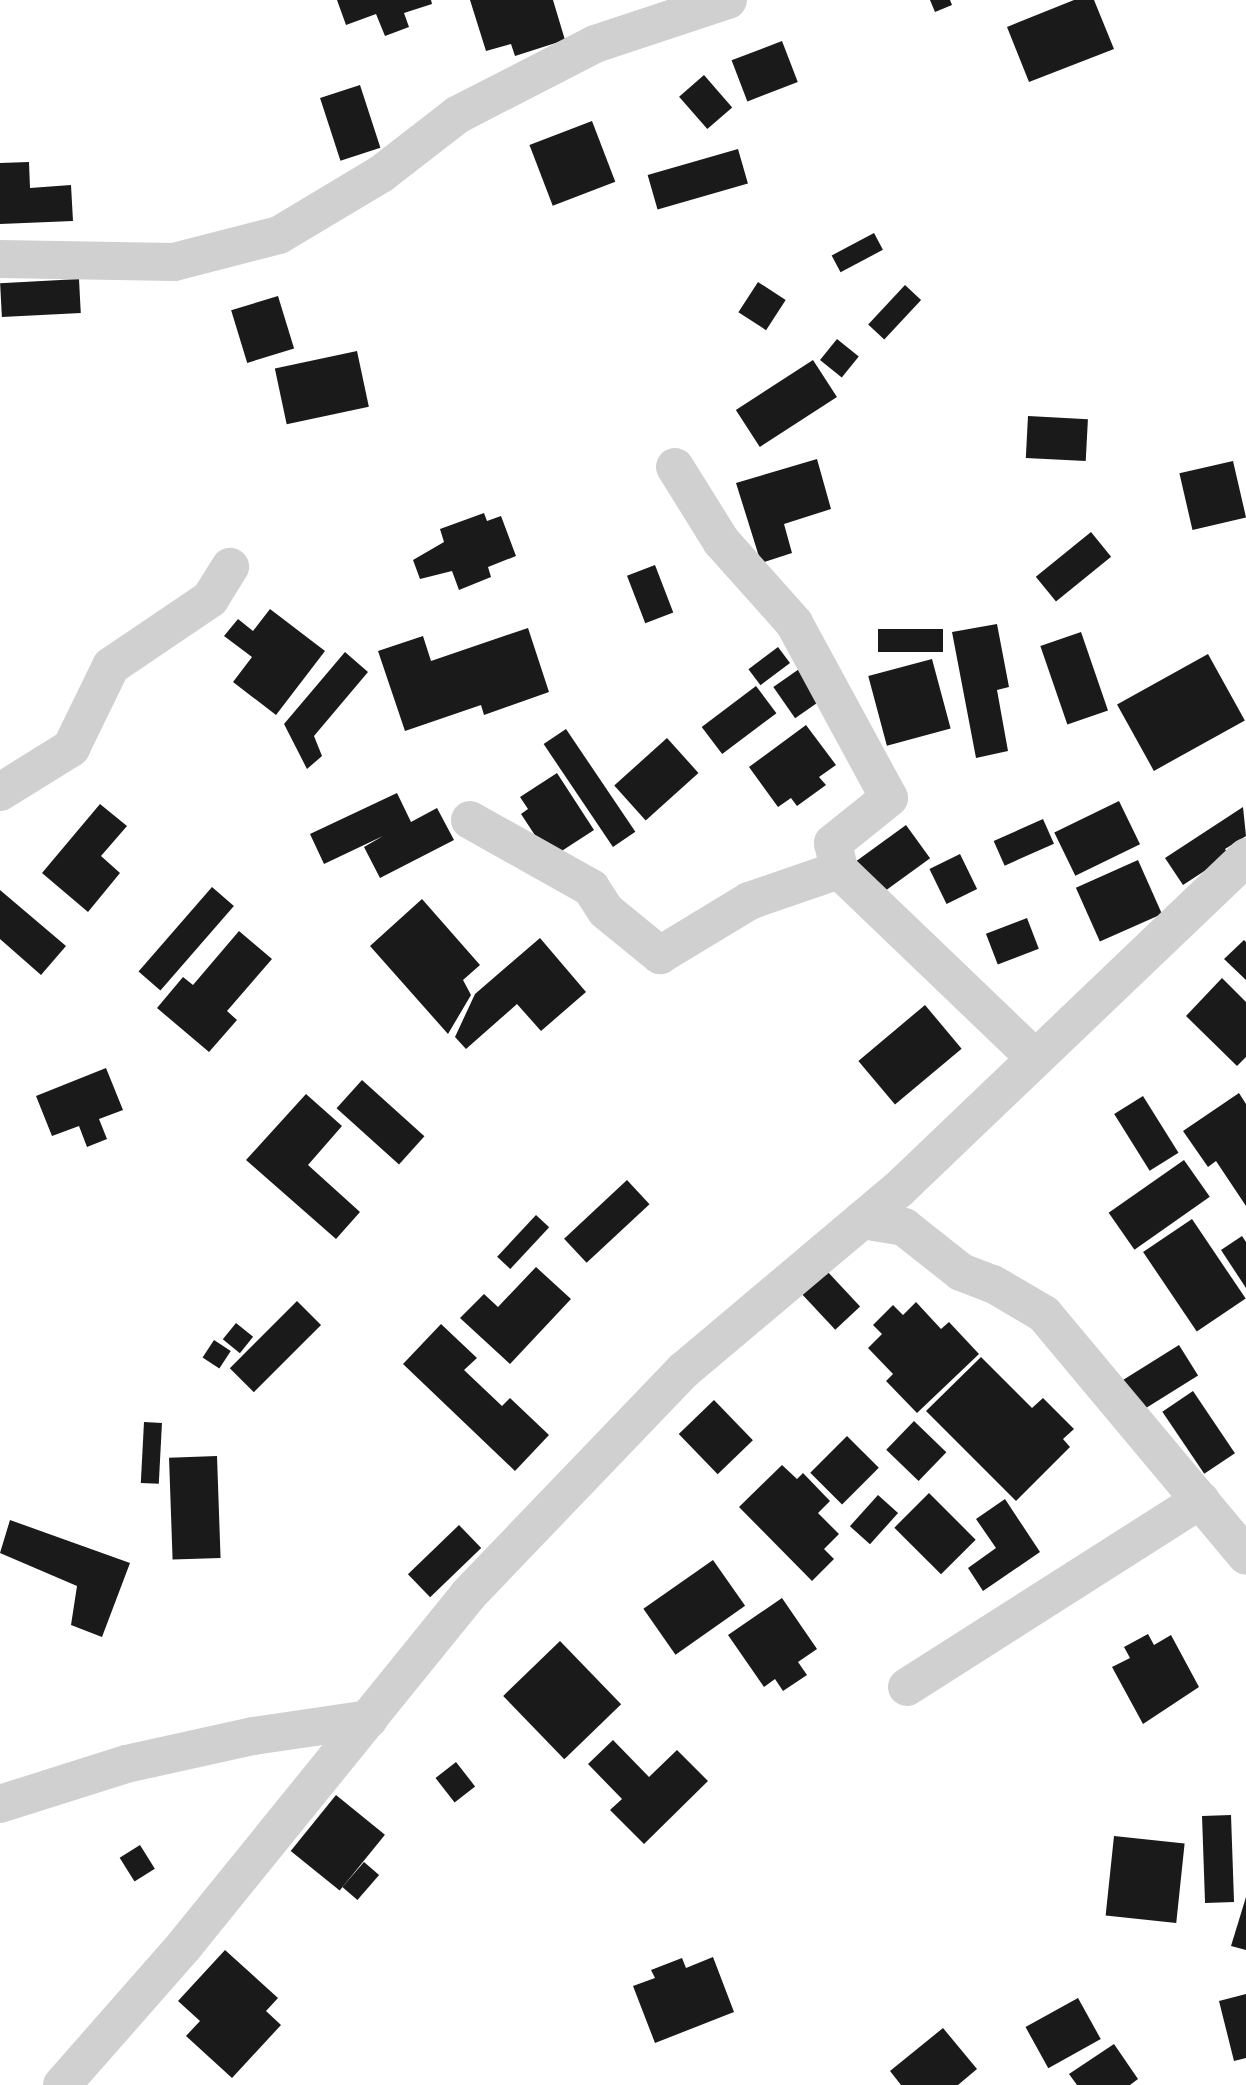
<!DOCTYPE html>
<html>
<head>
<meta charset="utf-8">
<style>
	body { margin:0 }
	#map { position:relative; width:1246px; height:2085px; overflow:hidden; background:#fff; font-family:Signika,sans-serif }
	div>[style] { position:absolute }
	[style*='--x'] { left:calc(var(--x)*1px); top:calc(var(--y)*1px); width:calc(var(--w)*1px); rotate:calc(var(--a)*1deg) }
	.building>* { inset:0; background:#1a1a1a; transform-origin:0 0 }
	.street>* { height:38px; margin:-19px; padding:0 19px; transform-origin:19px; border-radius:19px; background:#d0d0d0 }
	span { translate:-50% -50%; white-space:nowrap; text-align:center; line-height:1.15; -webkit-text-stroke:8px #fff; paint-order:stroke }
</style>
</head>
<body>
<div id="map">
	<div class="building">
		<i style="clip-path:polygon(337px 0,431px 0,432px 4px,404px 13px,409px 27px,385px 36px,376px 14px,346px 25px)"></i>
		<i style="clip-path:polygon(470px 0,553px 0,565px 40px,515px 56px,511px 44px,486px 51px)"></i>
		<i style="clip-path:polygon(930px 0,950px 0,952px 5px,935px 12px)"></i>
		<i style="clip-path:polygon(1074px 0,1094px 0,1114px 49px,1029px 82px,1007px 27px)"></i>
		<i style="left:782px;top:41px;width:44px;height:54px;rotate:69deg"></i>
		<i style="left:704px;top:75px;width:43px;height:33px;rotate:49deg"></i>
		<i style="left:360px;top:85px;width:66px;height:42px;rotate:72deg"></i>
		<i style="left:592px;top:121px;width:65px;height:67px;rotate:69deg"></i>
		<i style="left:738px;top:149px;width:36px;height:94px;rotate:74deg"></i>
		<i style="clip-path:polygon(29px 162px,30px 188px,71px 185px,73px 221px,0 224px,0 163px)"></i>
		<i style="left:874px;top:233px;width:19px;height:48px;rotate:62deg"></i>
		<i style="left:79px;top:279px;width:34px;height:79px;rotate:87deg"></i>
		<i style="left:758px;top:282px;width:33px;height:36px;rotate:33deg"></i>
		<i style="left:905px;top:285px;width:22px;height:54px;rotate:43deg"></i>
		<i style="left:278px;top:296px;width:55px;height:49px;rotate:73deg"></i>
		<i style="left:837px;top:339px;width:28px;height:27px;rotate:39deg"></i>
		<i style="left:357px;top:351px;width:57px;height:84px;rotate:78deg"></i>
		<i style="left:813px;top:360px;width:44px;height:92px;rotate:57deg"></i>
		<i style="left:1028px;top:416px;width:60px;height:42px;rotate:3deg"></i>
		<i style="clip-path:polygon(817px 459px,831px 509px,784px 524px,792px 553px,761px 563px,736px 483px)"></i>
		<i style="left:1233px;top:461px;width:58px;height:55px;rotate:77deg"></i>
		<i style="clip-path:polygon(484px 513px,487px 521px,501px 516px,516px 556px,488px 567px,491px 577px,459px 590px,452px 571px,420px 579px,413px 560px,444px 542px,440px 529px)"></i>
		<i style="left:1091px;top:532px;width:32px;height:71px;rotate:51deg"></i>
		<i style="left:655px;top:565px;width:51px;height:30px;rotate:69deg"></i>
		<i style="clip-path:polygon(270px 609px,325px 651px,276px 715px,233px 682px,252px 657px,224px 636px,238px 619px,253px 631px)"></i>
		<i style="clip-path:polygon(997px 624px,1009px 687px,997px 690px,1008px 751px,976px 758px,952px 632px)"></i>
		<i style="clip-path:polygon(528px 628px,549px 692px,484px 715px,481px 705px,405px 731px,378px 651px,423px 636px,431px 661px)"></i>
		<i style="left:878px;top:629px;width:65px;height:23px"></i>
		<i style="left:1081px;top:632px;width:83px;height:43px;rotate:71deg"></i>
		<i style="left:778px;top:647px;width:20px;height:37px;rotate:53deg"></i>
		<i style="clip-path:polygon(345px 652px,368px 672px,314px 736px,322px 756px,307px 769px,284px 724px)"></i>
		<i style="left:1208px;top:654px;width:76px;height:104px;rotate:61deg"></i>
		<i style="left:932px;top:659px;width:72px;height:66px;rotate:75deg"></i>
		<i style="left:802px;top:667px;width:38px;height:35px;rotate:55deg"></i>
		<i style="left:756px;top:686px;width:34px;height:68px;rotate:53deg"></i>
		<i style="clip-path:polygon(806px 725px,836px 765px,819px 777px,826px 785px,797px 806px,791px 798px,778px 807px,749px 767px)"></i>
		<i style="left:566px;top:729px;width:124px;height:27px;rotate:56deg"></i>
		<i style="left:667px;top:738px;width:47px;height:71px;rotate:48deg"></i>
		<i style="clip-path:polygon(557px 773px,594px 830px,557px 854px,544px 849px,521px 814px,528px 809px,520px 797px)"></i>
		<i style="clip-path:polygon(397px 793px,411px 822px,437px 808px,454px 840px,380px 878px,364px 847px,383px 836px,324px 864px,310px 834px)"></i>
		<i style="left:1119px;top:801px;width:48px;height:72px;rotate:64deg"></i>
		<i style="clip-path:polygon(100px 804px,127px 826px,101px 856px,120px 873px,88px 912px,42px 873px)"></i>
		<i style="clip-path:polygon(1243px 807px,1246px 836px,1225px 849px,1229px 855px,1183px 885px,1165px 858px)"></i>
		<i style="left:1043px;top:819px;width:27px;height:54px;rotate:66deg"></i>
		<i style="left:906px;top:825px;width:41px;height:63px;rotate:54deg"></i>
		<i style="left:960px;top:854px;width:39px;height:34px;rotate:64deg"></i>
		<i style="left:1138px;top:860px;width:59px;height:68px;rotate:66deg"></i>
		<i style="left:212px;top:887px;width:29px;height:112px;rotate:41deg"></i>
		<i style="clip-path:polygon(0 890px,66px 946px,41px 975px,0 939px)"></i>
		<i style="clip-path:polygon(422px 899px,480px 965px,463px 980px,471px 995px,448px 1034px,370px 946px)"></i>
		<i style="left:1027px;top:918px;width:33px;height:44px;rotate:69deg"></i>
		<i style="clip-path:polygon(239px 931px,272px 959px,227px 1011px,237px 1020px,209px 1052px,157px 1008px,183px 977px,193px 985px)"></i>
		<i style="clip-path:polygon(540px 938px,586px 992px,541px 1031px,517px 1004px,466px 1049px,455px 1037px,475px 994px)"></i>
		<i style="clip-path:polygon(1244px 940px,1246px 942px,1246px 980px,1224px 959px)"></i>
		<i style="clip-path:polygon(1222px 978px,1246px 1002px,1246px 1057px,1237px 1066px,1186px 1016px)"></i>
		<i style="left:925px;top:1005px;width:57px;height:87px;rotate:50deg"></i>
		<i style="clip-path:polygon(106px 1068px,123px 1110px,99px 1119px,107px 1139px,87px 1147px,79px 1126px,52px 1136px,36px 1096px)"></i>
		<i style="left:362px;top:1080px;width:84px;height:38px;rotate:42deg"></i>
		<i style="clip-path:polygon(1239px 1093px,1246px 1104px,1246px 1206px,1216px 1161px,1208px 1167px,1183px 1131px)"></i>
		<i style="clip-path:polygon(306px 1094px,342px 1126px,308px 1165px,360px 1212px,336px 1239px,246px 1160px)"></i>
		<i style="left:1143px;top:1096px;width:67px;height:34px;rotate:58deg"></i>
		<i style="left:1184px;top:1160px;width:45px;height:92px;rotate:55deg"></i>
		<i style="left:627px;top:1180px;width:33px;height:86px;rotate:47deg"></i>
		<i style="left:536px;top:1215px;width:18px;height:57px;rotate:43deg"></i>
		<i style="left:1192px;top:1219px;width:96px;height:59px;rotate:56deg"></i>
		<i style="clip-path:polygon(1242px 1236px,1246px 1242px,1246px 1288px,1221px 1250px)"></i>
		<i style="clip-path:polygon(536px 1267px,571px 1299px,510px 1364px,460px 1318px,484px 1294px,498px 1307px)"></i>
		<i style="left:826px;top:1270px;width:50px;height:34px;rotate:47deg"></i>
		<i style="left:297px;top:1301px;width:34px;height:95px;rotate:45deg"></i>
		<i style="clip-path:polygon(916px 1302px,941px 1329px,949px 1322px,979px 1354px,917px 1413px,886px 1381px,893px 1374px,868px 1348px,882px 1334px,873px 1325px,893px 1305px,903px 1315px)"></i>
		<i style="left:236px;top:1323px;width:22px;height:21px;rotate:39deg"></i>
		<i style="clip-path:polygon(441px 1324px,477px 1358px,464px 1370px,502px 1406px,510px 1398px,549px 1435px,515px 1471px,403px 1364px)"></i>
		<i style="left:214px;top:1340px;width:20px;height:21px;rotate:33deg"></i>
		<i style="left:1179px;top:1345px;width:36px;height:67px;rotate:58deg"></i>
		<i style="clip-path:polygon(981px 1357px,1032px 1408px,1043px 1398px,1074px 1429px,1063px 1439px,1070px 1447px,1016px 1501px,926px 1411px)"></i>
		<i style="left:1193px;top:1391px;width:75px;height:37px;rotate:56deg"></i>
		<i style="left:714px;top:1400px;width:56px;height:49px;rotate:46deg"></i>
		<i style="left:914px;top:1421px;width:45px;height:40px;rotate:44deg"></i>
		<i style="left:144px;top:1422px;width:18px;height:61px;rotate:3deg"></i>
		<i style="left:847px;top:1436px;width:45px;height:52px;rotate:45deg"></i>
		<i style="left:217px;top:1456px;width:102px;height:48px;rotate:88deg"></i>
		<i style="clip-path:polygon(782px 1465px,797px 1479px,803px 1473px,830px 1501px,818px 1513px,839px 1534px,824px 1549px,834px 1559px,812px 1581px,739px 1507px)"></i>
		<i style="left:929px;top:1493px;width:66px;height:49px;rotate:45deg"></i>
		<i style="left:878px;top:1495px;width:27px;height:42px;rotate:42deg"></i>
		<i style="clip-path:polygon(1005px 1499px,1040px 1552px,983px 1591px,968px 1568px,996px 1548px,976px 1519px)"></i>
		<i style="clip-path:polygon(10px 1520px,130px 1563px,102px 1637px,71px 1625px,77px 1586px,0 1553px)"></i>
		<i style="left:459px;top:1525px;width:32px;height:71px;rotate:46deg"></i>
		<i style="left:713px;top:1560px;width:56px;height:85px;rotate:55deg"></i>
		<i style="clip-path:polygon(782px 1598px,817px 1649px,798px 1662px,807px 1675px,783px 1691px,775px 1679px,764px 1687px,728px 1635px)"></i>
		<i style="clip-path:polygon(1148px 1634px,1154px 1645px,1171px 1635px,1199px 1687px,1143px 1724px,1112px 1667px,1130px 1658px,1124px 1647px)"></i>
		<i style="left:560px;top:1641px;width:88px;height:79px;rotate:46deg"></i>
		<i style="clip-path:polygon(613px 1740px,649px 1777px,677px 1750px,708px 1781px,644px 1844px,610px 1810px,622px 1799px,588px 1764px)"></i>
		<i style="left:456px;top:1762px;width:31px;height:26px;rotate:52deg"></i>
		<i style="left:336px;top:1795px;width:63px;height:72px;rotate:39deg"></i>
		<i style="left:1231px;top:1815px;width:87px;height:29px;rotate:88deg"></i>
		<i style="left:1114px;top:1836px;width:71px;height:80px;rotate:6deg"></i>
		<i style="left:140px;top:1845px;width:28px;height:24px;rotate:58deg"></i>
		<i style="left:364px;top:1862px;width:20px;height:33px;rotate:41deg"></i>
		<i style="clip-path:polygon(1246px 1897px,1246px 1950px,1231px 1946px)"></i>
		<i style="clip-path:polygon(225px 1950px,278px 1998px,266px 2011px,281px 2025px,232px 2078px,186px 2036px,200px 2021px,178px 2001px)"></i>
		<i style="clip-path:polygon(713px 1957px,734px 2012px,655px 2043px,633px 1986px,655px 1978px,651px 1970px,682px 1958px,686px 1968px)"></i>
		<i style="clip-path:polygon(1246px 1994px,1246px 2058px,1234px 2061px,1219px 2001px)"></i>
		<i style="left:1078px;top:1998px;width:47px;height:60px;rotate:61deg"></i>
		<i style="clip-path:polygon(943px 2028px,977px 2069px,958px 2085px,901px 2085px,890px 2071px)"></i>
		<i style="clip-path:polygon(1114px 2044px,1138px 2079px,1130px 2085px,1077px 2085px,1069px 2074px)"></i>
	</div>
	<div class="street">
		<i style="--x:0;--y:259;--w:174;--a:1"></i>
		<i style="--x:174;--y:262;--w:108;--a:-14.4"></i>
		<i style="--x:279;--y:235;--w:119;--a:-30.9"></i>
		<i style="--x:381;--y:174;--w:96;--a:-37.8"></i>
		<i style="--x:457;--y:115;--w:155;--a:-27.2"></i>
		<i style="--x:595;--y:44;--w:140;--a:-18.3"></i>
		<i style="--x:675;--y:467;--w:87;--a:58.1"></i>
		<i style="--x:721;--y:541;--w:110;--a:48.3"></i>
		<i style="--x:794;--y:623;--w:199;--a:61.5"></i>
		<i style="--x:889;--y:798;--w:72;--a:141.2"></i>
		<i style="--x:833;--y:843;--w:28;--a:77"></i>
		<i style="--x:839;--y:870;--w:272;--a:43.8"></i>
		<i style="--x:0;--y:792;--w:84;--a:-31.8"></i>
		<i style="--x:71;--y:748;--w:91;--a:-64"></i>
		<i style="--x:111;--y:666;--w:120;--a:-34.1"></i>
		<i style="--x:210;--y:599;--w:38;--a:-58"></i>
		<i style="--x:470;--y:820;--w:139;--a:29.3"></i>
		<i style="--x:591;--y:888;--w:27;--a:57"></i>
		<i style="--x:606;--y:911;--w:70;--a:39.2"></i>
		<i style="--x:660;--y:955;--w:104;--a:-31.2"></i>
		<i style="--x:749;--y:901;--w:95;--a:-19"></i>
		<i style="--x:862;--y:1220;--w:43;--a:9.5"></i>
		<i style="--x:904;--y:1227;--w:73;--a:38.3"></i>
		<i style="--x:961;--y:1272;--w:34;--a:21"></i>
		<i style="--x:993;--y:1284;--w:59;--a:30.5"></i>
		<i style="--x:1044;--y:1314;--w:315;--a:50.1"></i>
		<i style="--x:907;--y:1687;--w:348;--a:-32.5"></i>
		<i style="--x:0;--y:1804;--w:132;--a:-17.6"></i>
		<i style="--x:126;--y:1764;--w:130;--a:-12.4"></i>
		<i style="--x:253;--y:1736;--w:117;--a:-8.3"></i>
		<i style="--x:62;--y:2085;--w:185;--a:-48.7"></i>
		<i style="--x:184;--y:1946;--w:452;--a:-51"></i>
		<i style="--x:468;--y:1595;--w:312;--a:-46.2"></i>
		<i style="--x:684;--y:1370;--w:280;--a:-40.1"></i>
		<i style="--x:898;--y:1190;--w:482;--a:-43.7"></i>
	</div>
</div>
</body>
</html>
